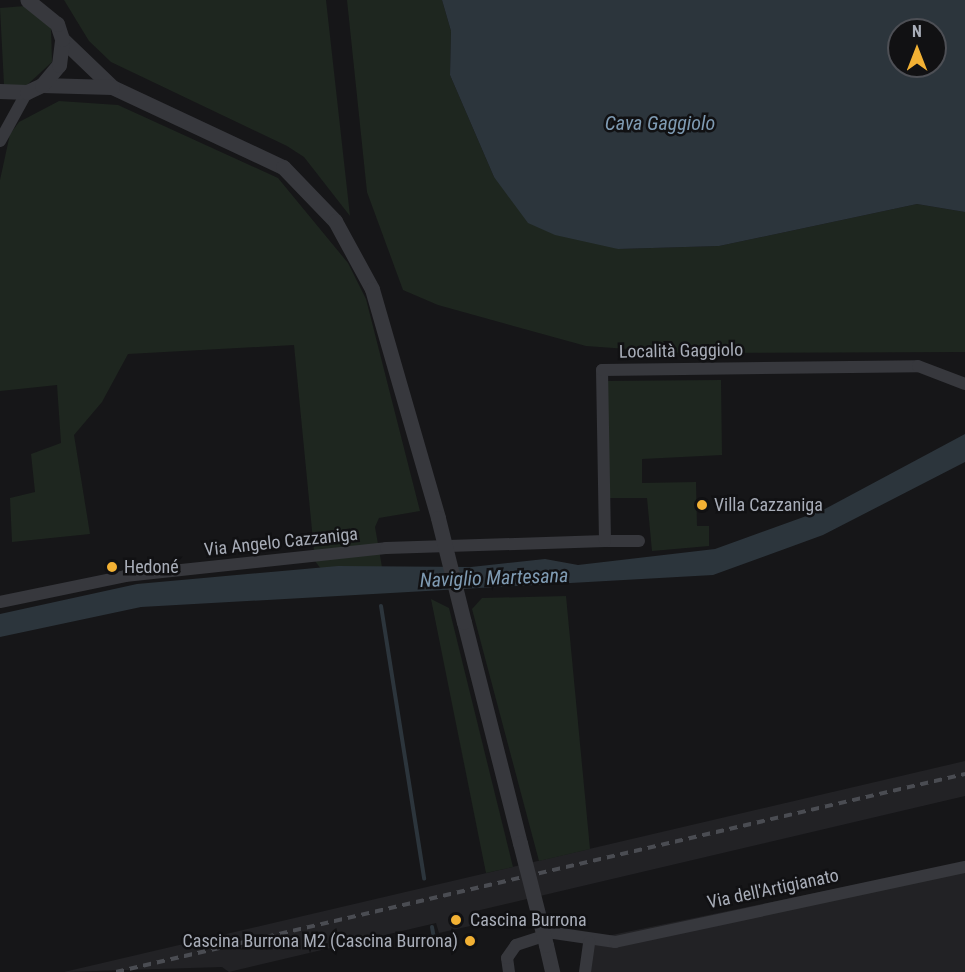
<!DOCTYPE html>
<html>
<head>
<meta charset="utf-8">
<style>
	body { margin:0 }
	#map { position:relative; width:965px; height:972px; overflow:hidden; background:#161618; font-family:"Roboto Condensed",sans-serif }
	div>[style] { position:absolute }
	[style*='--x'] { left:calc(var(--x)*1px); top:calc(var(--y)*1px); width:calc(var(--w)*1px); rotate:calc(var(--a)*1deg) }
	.built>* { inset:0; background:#222225 }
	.green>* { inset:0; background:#1e261f }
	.water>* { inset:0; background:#2c353c }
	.stream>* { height:4px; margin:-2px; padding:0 2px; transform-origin:2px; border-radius:2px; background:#2c353c }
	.minor>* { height:12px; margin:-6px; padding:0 6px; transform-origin:6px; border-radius:6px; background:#37383d }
	.tertiary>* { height:15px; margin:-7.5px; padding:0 7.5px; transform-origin:7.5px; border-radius:7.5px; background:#37383d }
	.rail>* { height:4px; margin-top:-2px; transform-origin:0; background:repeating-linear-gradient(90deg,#4a4c52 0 8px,transparent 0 14px) }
	.tertiary-bridge>* { height:15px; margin:-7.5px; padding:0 7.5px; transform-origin:7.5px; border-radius:7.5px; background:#37383d }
	.dots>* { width:16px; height:16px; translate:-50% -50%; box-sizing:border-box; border:3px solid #111113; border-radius:50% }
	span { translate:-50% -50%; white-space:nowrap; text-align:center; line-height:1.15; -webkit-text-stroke:5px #111113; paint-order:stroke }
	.street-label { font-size:18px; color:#a8adb8 }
	.poi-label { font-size:18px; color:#a8adb8 }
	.left { translate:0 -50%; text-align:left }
	.right { translate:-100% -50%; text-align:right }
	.water-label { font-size:20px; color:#7f9bb3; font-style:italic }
	.north { position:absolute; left:887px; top:18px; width:60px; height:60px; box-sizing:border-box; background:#111113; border:2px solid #4d4f55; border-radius:50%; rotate:0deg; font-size:16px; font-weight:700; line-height:24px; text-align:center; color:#a8adb8 }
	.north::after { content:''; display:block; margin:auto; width:21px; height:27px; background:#f2b134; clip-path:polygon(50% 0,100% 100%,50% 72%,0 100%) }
</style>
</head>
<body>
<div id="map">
	<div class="built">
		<i style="clip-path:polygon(965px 761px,965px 796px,476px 911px,479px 924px,439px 933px,436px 923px,229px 972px,222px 967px,64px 972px)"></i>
		<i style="clip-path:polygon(965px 862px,965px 972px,581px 972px,584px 934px,607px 936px)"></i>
	</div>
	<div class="green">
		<i style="clip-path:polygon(64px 0,326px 0,350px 216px,304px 157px,287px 146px,111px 62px,89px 41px)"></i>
		<i style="clip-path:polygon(347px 0,442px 0,451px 31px,450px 75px,494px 177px,618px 249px,719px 246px,917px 204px,965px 212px,965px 352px,683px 353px,586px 346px,438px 305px,403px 290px,367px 192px)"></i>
		<i style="clip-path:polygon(25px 6px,51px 28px,52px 62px,27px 85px,4px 85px,0 8px)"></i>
		<i style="clip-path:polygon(59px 101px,118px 105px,278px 178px,348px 263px,366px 299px,420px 511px,379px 518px,375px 527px,382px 567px,321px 569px,315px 561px,294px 345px,128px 354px,102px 402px,74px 435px,90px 534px,12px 542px,10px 498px,35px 492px,31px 454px,61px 443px,57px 385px,0 391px,0 180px,10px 134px,19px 122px)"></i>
		<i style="clip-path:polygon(721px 380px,722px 455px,642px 459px,642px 483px,696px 482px,697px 526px,709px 526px,709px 546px,652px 551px,647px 498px,608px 498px,606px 381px)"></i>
		<i style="clip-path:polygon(566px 596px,590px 849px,539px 861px,472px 609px,482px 598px)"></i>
		<i style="clip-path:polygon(431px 599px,449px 608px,513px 867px,486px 873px)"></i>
	</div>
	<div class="water">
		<i style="clip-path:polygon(evenodd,442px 0,965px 0,965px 212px,917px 204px,719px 246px,618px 249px,555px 235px,528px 223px,494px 177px,450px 75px,451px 31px,442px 0,899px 30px,935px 30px,935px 66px,899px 66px,899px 30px)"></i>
		<i style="clip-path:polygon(965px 434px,965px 462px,823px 535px,713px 575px,141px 607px,0 637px,0 614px,137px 584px,338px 566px,471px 567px,545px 559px,578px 565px,715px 549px,823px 510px)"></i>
	</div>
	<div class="stream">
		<i style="--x:381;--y:606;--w:276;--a:81"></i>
		<i style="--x:432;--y:927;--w:11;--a:80"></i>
	</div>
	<div class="minor">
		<i style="--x:0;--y:141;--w:56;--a:-61.1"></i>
		<i style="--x:605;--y:541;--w:34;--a:0"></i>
		<i style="--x:0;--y:602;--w:128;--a:-11.7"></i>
		<i style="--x:125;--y:576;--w:262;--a:-6.1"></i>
		<i style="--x:386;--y:548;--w:219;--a:-1.8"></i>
		<i style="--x:605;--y:541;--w:171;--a:-91"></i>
		<i style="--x:602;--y:370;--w:316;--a:-0.7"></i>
		<i style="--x:918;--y:366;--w:50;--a:21"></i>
		<i style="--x:509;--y:972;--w:14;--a:-98"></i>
		<i style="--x:507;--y:958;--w:16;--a:-55"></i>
		<i style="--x:516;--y:945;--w:40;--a:-18"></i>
		<i style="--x:554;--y:933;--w:62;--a:8.4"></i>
		<i style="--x:615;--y:942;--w:358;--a:-12.1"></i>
		<i style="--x:585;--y:972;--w:30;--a:-82"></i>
	</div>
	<div class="tertiary">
		<i style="--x:62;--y:39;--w:69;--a:43.8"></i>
		<i style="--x:112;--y:87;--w:189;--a:25.1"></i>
		<i style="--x:283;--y:167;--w:75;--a:46.1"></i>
		<i style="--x:335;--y:221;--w:77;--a:61.4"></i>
		<i style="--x:372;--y:289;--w:238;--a:73.9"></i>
		<i style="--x:42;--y:85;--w:70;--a:1.6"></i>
		<i style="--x:0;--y:91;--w:27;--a:2"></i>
		<i style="--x:27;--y:92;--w:17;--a:-25"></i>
		<i style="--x:42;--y:85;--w:26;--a:-50"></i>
		<i style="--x:59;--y:65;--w:26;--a:-83"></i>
		<i style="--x:62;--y:39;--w:16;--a:-108"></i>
		<i style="--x:57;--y:24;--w:38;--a:-141"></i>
		<i style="--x:464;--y:622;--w:228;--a:75.8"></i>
		<i style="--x:546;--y:945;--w:28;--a:77"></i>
	</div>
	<div class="rail">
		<i style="--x:116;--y:972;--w:872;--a:-13.13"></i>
	</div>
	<div class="tertiary-bridge">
		<i style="--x:438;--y:518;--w:107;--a:76"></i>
		<i style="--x:520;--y:843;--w:105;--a:75.7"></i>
	</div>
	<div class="dots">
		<i style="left:702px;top:505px;background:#f2b134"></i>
		<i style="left:112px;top:567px;background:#f2b134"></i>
		<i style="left:456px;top:920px;background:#f2b134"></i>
		<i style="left:470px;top:941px;background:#f2b134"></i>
	</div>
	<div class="street-label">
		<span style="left:681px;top:351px;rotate:-1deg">Località Gaggiolo</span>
		<span style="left:281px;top:542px;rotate:-6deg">Via Angelo Cazzaniga</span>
		<span style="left:773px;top:889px;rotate:-12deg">Via dell'Artigianato</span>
	</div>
	<div class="poi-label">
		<span class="left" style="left:714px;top:505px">Villa Cazzaniga</span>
		<span class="left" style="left:124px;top:567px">Hedoné</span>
		<span class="left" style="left:470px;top:920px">Cascina Burrona</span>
		<span class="right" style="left:458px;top:941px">Cascina Burrona M2 (Cascina Burrona)</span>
	</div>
	<div class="water-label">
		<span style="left:660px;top:123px">Cava Gaggiolo</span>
		<span style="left:494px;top:578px;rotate:-2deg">Naviglio Martesana</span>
	</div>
	<div class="north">N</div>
</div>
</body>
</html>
